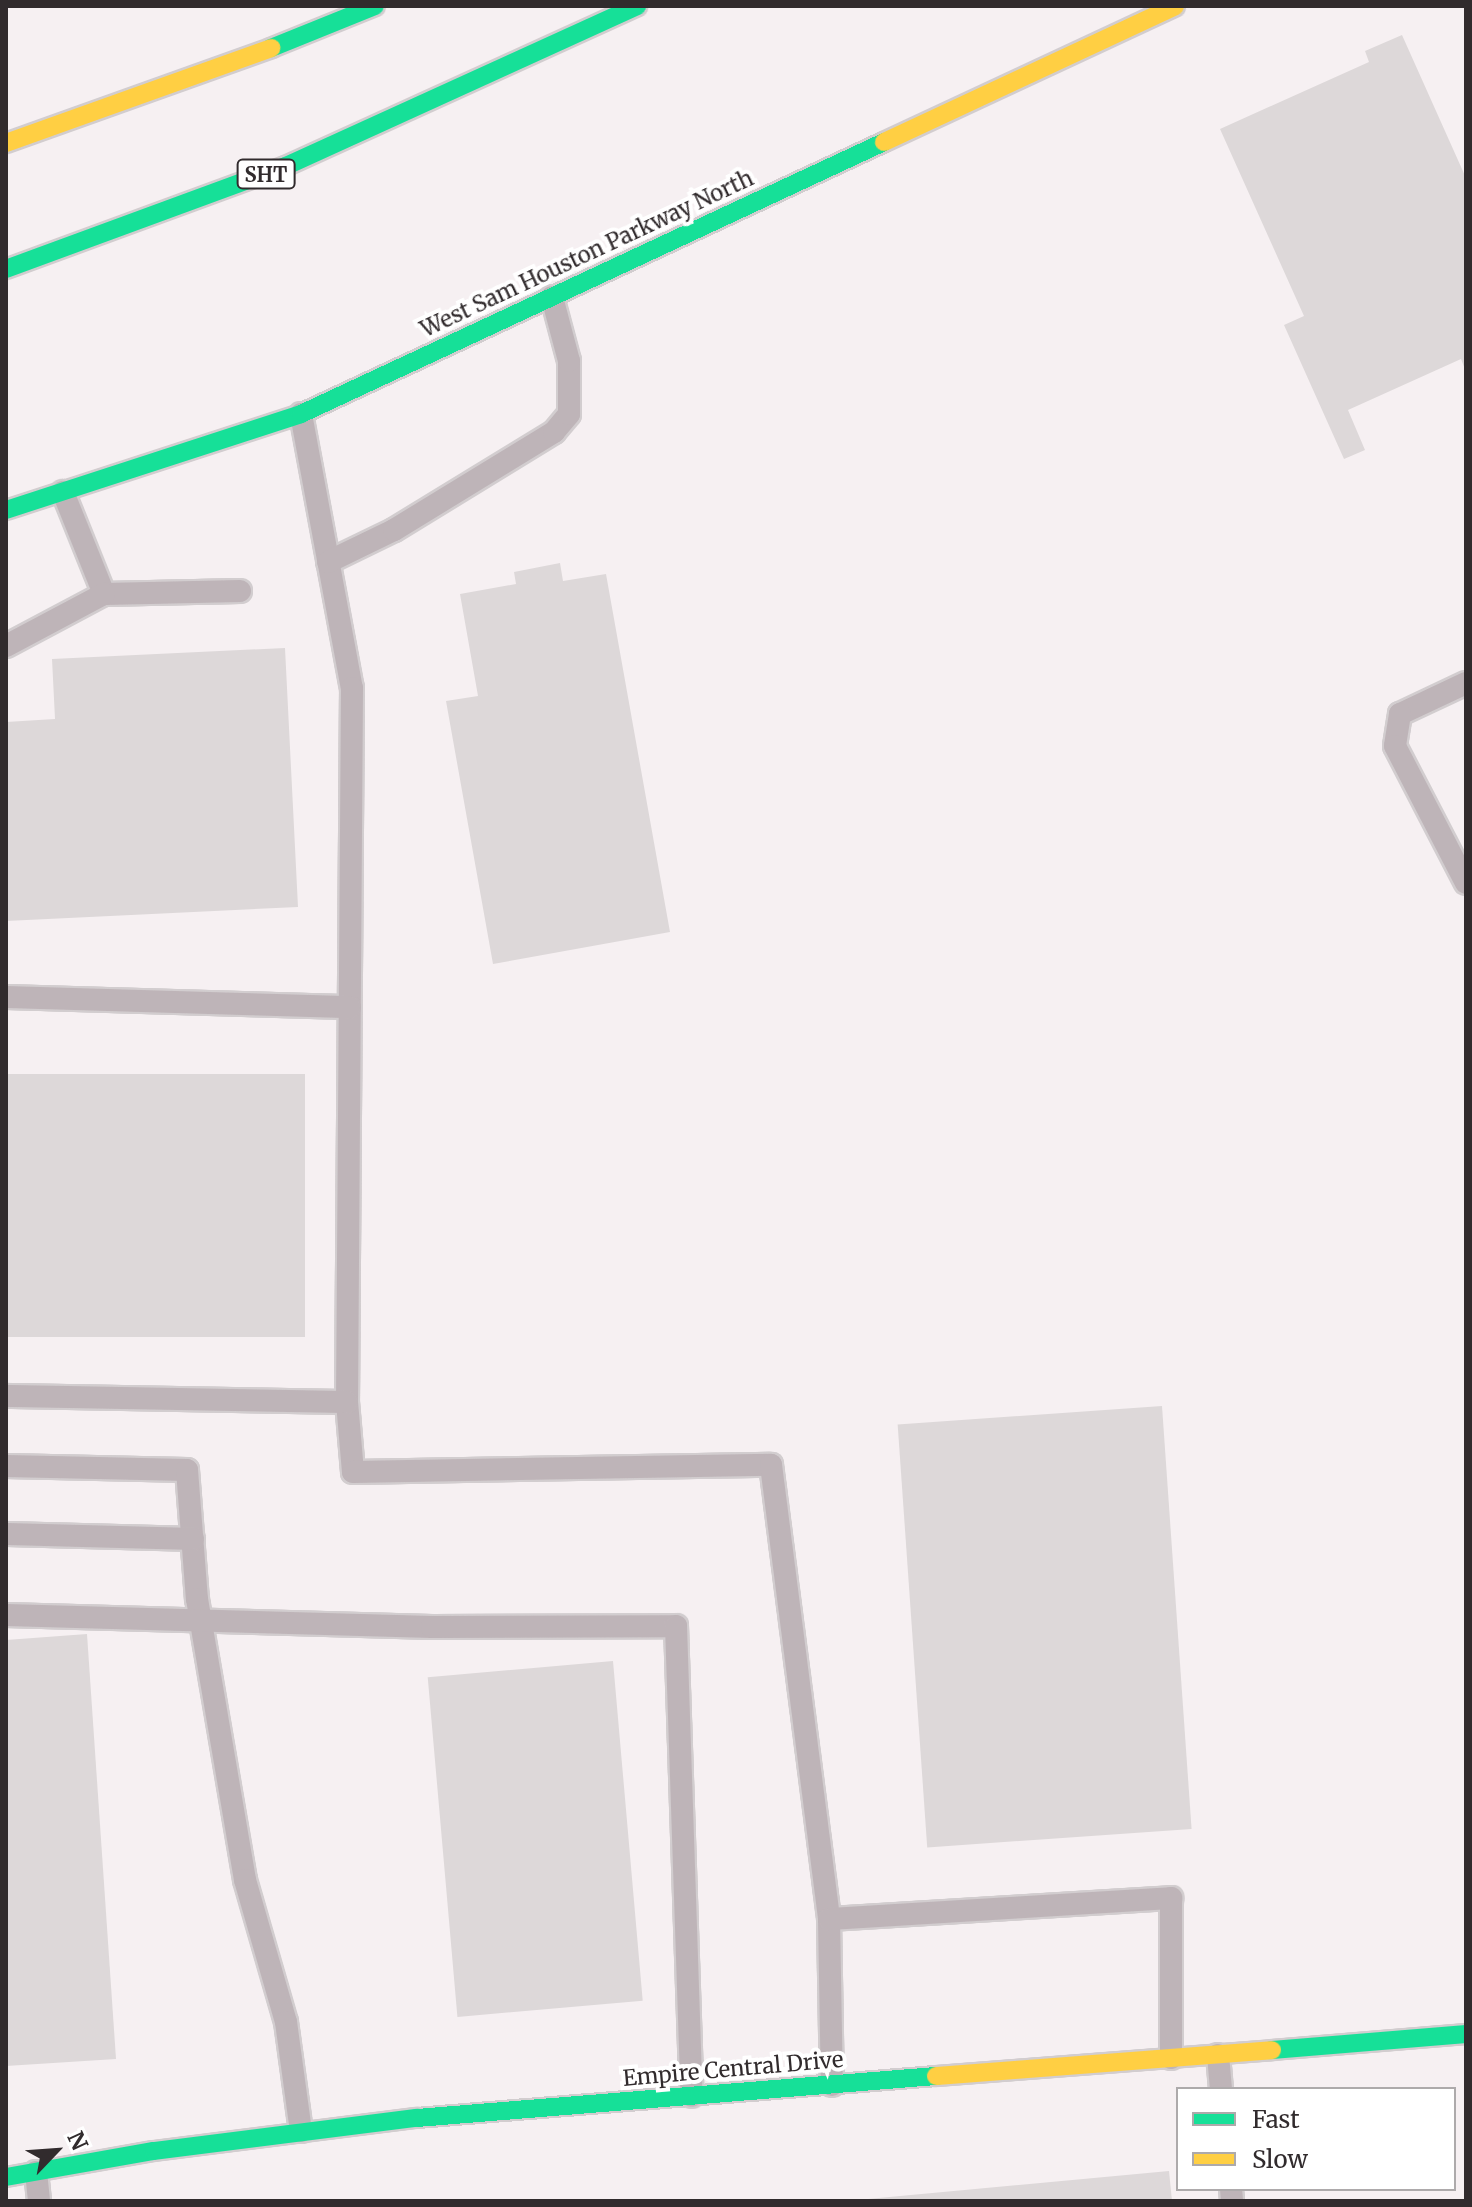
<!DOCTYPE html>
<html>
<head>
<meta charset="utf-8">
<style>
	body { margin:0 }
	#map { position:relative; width:1472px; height:2207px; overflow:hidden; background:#f6f0f2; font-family:Merriweather,serif }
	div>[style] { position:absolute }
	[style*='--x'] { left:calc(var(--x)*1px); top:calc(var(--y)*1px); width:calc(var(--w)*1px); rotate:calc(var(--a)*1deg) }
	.building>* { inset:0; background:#ddd8d9; transform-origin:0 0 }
	.roads { filter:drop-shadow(2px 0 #d2cdcf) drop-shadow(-2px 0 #d2cdcf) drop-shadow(0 2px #d2cdcf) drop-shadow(0 -2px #d2cdcf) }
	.lane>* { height:22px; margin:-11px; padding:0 11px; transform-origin:11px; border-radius:11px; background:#beb4b8 }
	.fast>* { height:18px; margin:-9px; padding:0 9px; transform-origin:9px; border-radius:9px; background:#16e098 }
	.slow>* { height:18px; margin:-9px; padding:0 9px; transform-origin:9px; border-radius:9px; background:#ffcf43 }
	span { translate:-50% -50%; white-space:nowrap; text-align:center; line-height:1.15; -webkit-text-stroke:8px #fff; paint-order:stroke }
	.shield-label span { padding:2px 6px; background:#fff; border:2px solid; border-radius:6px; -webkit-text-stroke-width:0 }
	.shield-label { font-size:20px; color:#312b2d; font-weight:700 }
	.street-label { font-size:22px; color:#312b2d }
	.frame { position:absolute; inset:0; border:8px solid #312b2d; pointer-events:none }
	.legend { position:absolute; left:1176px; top:2087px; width:280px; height:104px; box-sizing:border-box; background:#fff; border:2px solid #adaaab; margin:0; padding:10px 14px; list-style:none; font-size:24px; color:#312b2d }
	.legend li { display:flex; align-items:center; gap:16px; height:40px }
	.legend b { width:40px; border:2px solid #adaaab }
	.north { position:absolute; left:16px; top:2111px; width:80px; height:80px; -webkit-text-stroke:6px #fff; paint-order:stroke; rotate:65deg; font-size:22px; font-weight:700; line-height:32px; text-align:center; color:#312b2d }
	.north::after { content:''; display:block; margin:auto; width:28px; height:36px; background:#312b2d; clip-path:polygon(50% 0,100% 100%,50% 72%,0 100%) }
</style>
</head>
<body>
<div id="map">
	<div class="building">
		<i style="clip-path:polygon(1402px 35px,1466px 178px,1466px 372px,1461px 359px,1348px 410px,1365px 450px,1344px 459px,1284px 325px,1304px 316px,1220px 129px,1369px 62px,1365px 51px)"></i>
		<i style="clip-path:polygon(560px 563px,563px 581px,606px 574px,670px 932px,493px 964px,446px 701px,478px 696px,460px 594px,516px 584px,514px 572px)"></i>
		<i style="clip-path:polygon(285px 648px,298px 907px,6px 921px,6px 722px,55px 719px,52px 659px)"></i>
		<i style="left:6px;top:1074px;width:299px;height:263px"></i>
		<i style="left:1162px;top:1406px;width:424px;height:265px;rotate:86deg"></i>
		<i style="clip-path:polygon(87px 1634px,116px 2059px,6px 2066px,6px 1640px)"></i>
		<i style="left:613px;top:1661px;width:341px;height:186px;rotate:85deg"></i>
		<i style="clip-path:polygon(1169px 2171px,1172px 2201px,868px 2201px,868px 2199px)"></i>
	</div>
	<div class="roads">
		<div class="lane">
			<i style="--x:301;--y:414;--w:279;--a:79.5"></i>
			<i style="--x:352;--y:688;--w:714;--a:90.4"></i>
			<i style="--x:347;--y:1402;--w:70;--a:85.1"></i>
			<i style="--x:353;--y:1472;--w:418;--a:-1"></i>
			<i style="--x:771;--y:1465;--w:458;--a:82.7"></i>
			<i style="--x:829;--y:1919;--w:166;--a:89"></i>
			<i style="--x:63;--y:492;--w:110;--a:68.1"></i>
			<i style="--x:104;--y:594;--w:136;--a:-1.3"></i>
			<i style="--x:328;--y:562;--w:73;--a:-25.9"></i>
			<i style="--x:394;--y:530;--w:188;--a:-31.5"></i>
			<i style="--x:554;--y:432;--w:23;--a:-50"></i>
			<i style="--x:569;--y:414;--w:53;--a:-90"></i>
			<i style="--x:569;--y:361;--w:66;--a:-104.9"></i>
			<i style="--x:6;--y:646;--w:111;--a:-28"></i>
			<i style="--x:1466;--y:683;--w:73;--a:154.8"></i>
			<i style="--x:1400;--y:714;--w:32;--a:99"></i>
			<i style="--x:1395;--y:746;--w:154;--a:62.6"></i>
			<i style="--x:6;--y:997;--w:344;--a:1.7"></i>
			<i style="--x:6;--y:1396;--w:341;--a:1"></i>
			<i style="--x:6;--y:1466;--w:181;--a:1.3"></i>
			<i style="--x:187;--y:1470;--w:129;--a:85.6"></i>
			<i style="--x:197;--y:1599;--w:285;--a:80.3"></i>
			<i style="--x:245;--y:1880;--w:148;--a:73.9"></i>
			<i style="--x:286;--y:2022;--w:110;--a:82.2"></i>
			<i style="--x:6;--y:1534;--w:187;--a:1.5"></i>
			<i style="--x:6;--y:1615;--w:426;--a:1.6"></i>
			<i style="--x:432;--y:1627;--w:244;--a:-0.2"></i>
			<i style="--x:676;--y:1626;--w:470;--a:88.1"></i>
			<i style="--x:829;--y:1919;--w:343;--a:-3.5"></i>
			<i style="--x:1171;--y:1898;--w:160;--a:90"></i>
			<i style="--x:1218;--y:2055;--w:34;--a:85"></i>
			<i style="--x:36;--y:2172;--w:29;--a:84"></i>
			<i style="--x:1231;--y:2189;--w:12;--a:85"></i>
		</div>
		<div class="fast">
			<i style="--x:271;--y:48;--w:112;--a:-22"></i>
			<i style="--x:6;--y:269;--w:298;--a:-20.2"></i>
			<i style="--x:286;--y:166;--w:386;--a:-24.5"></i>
			<i style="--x:6;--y:510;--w:310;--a:-18"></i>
			<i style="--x:301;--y:414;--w:643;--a:-25.01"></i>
			<i style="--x:1272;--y:2050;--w:195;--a:-4.7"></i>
			<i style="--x:6;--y:2177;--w:150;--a:-10"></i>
			<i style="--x:154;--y:2151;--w:265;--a:-7.2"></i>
			<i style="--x:417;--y:2118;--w:521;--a:-4.63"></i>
		</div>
		<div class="slow">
			<i style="--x:884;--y:142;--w:321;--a:-25"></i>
			<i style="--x:6;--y:143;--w:282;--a:-19.7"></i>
			<i style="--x:936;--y:2076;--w:337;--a:-4.4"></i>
		</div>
	</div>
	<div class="shield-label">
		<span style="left:266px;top:174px">SHT</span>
	</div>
	<div class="street-label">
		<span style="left:587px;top:254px;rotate:-25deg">West Sam Houston Parkway North</span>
		<span style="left:733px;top:2069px;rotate:-5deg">Empire Central Drive</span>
	</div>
	<div class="frame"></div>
	<ul class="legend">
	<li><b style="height:10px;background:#16e098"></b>Fast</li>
	<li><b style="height:10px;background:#ffcf43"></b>Slow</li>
	</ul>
	<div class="north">N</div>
</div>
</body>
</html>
